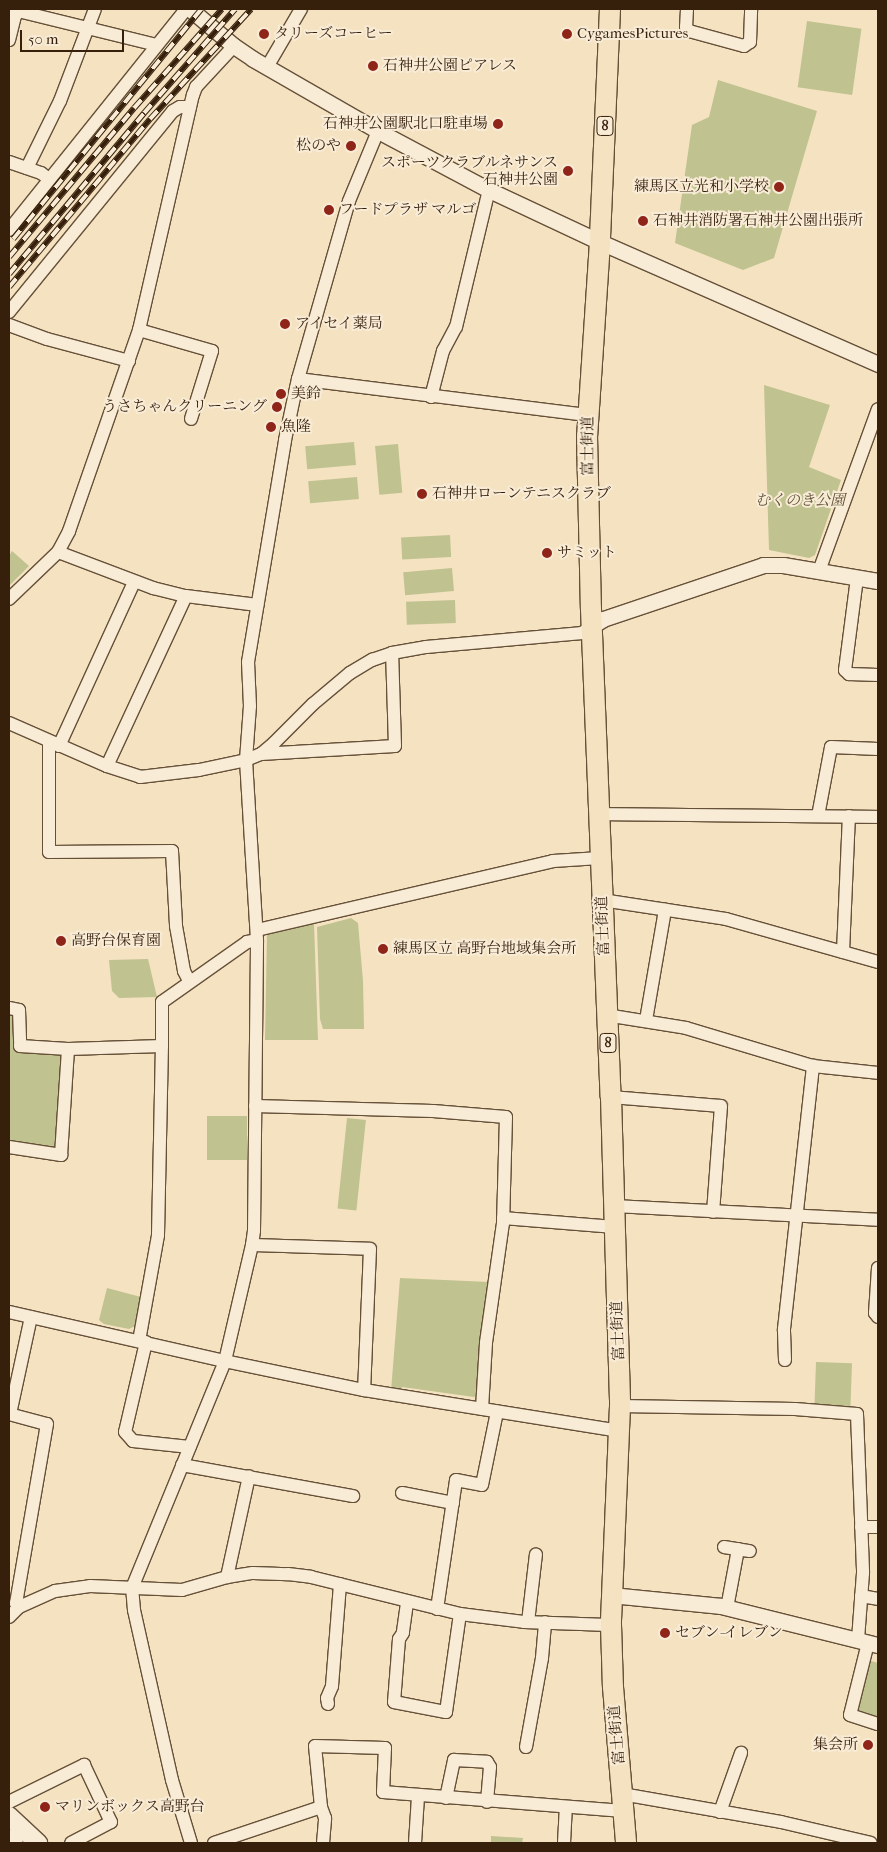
<!DOCTYPE html>
<html>
<head>
<meta charset="utf-8">
<style>
	body { margin:0 }
	#map { position:relative; width:887px; height:1852px; overflow:hidden; background:#f5e2c1; font-family:"IM FELL French Canon","Noto Serif JP",serif }
	div>[style] { position:absolute }
	[style*='--x'] { left:calc(var(--x)*1px); top:calc(var(--y)*1px); width:calc(var(--w)*1px); rotate:calc(var(--a)*1deg) }
	.green>* { inset:0; background:#c0c290; transform-origin:0 0 }
	.roads { filter:drop-shadow(1px 0 #665038) drop-shadow(-1px 0 #665038) drop-shadow(0 1px #665038) drop-shadow(0 -1px #665038) }
	.minor>* { height:12px; margin:-6px; padding:0 6px; transform-origin:6px; border-radius:6px; background:#f8ecd7 }
	.tertiary>* { height:15px; margin:-7.5px; padding:0 7.5px; transform-origin:7.5px; border-radius:7.5px; background:#f8ecd7 }
	.secondary>* { height:18px; margin:-9px; padding:0 9px; transform-origin:9px; border-radius:9px; background:#f8ecd7 }
	.primary>* { height:20px; margin:-10px; padding:0 10px; transform-origin:10px; border-radius:10px; background:#f5e2c1 }
	.rail>* { height:5.5px; margin-top:-2.75px; transform-origin:0; background:repeating-linear-gradient(90deg,#f8ecd7 0 11px,#361f0b 0 22px); box-sizing:border-box; border-block:1px solid #361f0b }
	.dots>* { width:14px; height:14px; translate:-50% -50%; box-sizing:border-box; border:2px solid #f8ecd7; border-radius:50% }
	span { translate:-50% -50%; white-space:nowrap; text-align:center; line-height:1.15; -webkit-text-stroke:4px #f8ecd7; paint-order:stroke }
	.shield-label span { padding:1px 4px; background:#f8ecd7; border:1px solid; border-radius:4px; -webkit-text-stroke-width:0 }
	.shield-label { font-size:14px; color:#361f0b; font-weight:700 }
	.poi-label { font-size:15px; color:#361f0b }
	.left { translate:0 -50%; text-align:left }
	.right { translate:-100% -50%; text-align:right }
	.street-label { font-size:15px; color:#361f0b }
	.park-label { font-size:15px; color:#5f5033; font-style:italic }
	.frame { position:absolute; inset:0; border:10px solid #361f0b; pointer-events:none }
	.scale { position:absolute; left:20px; top:30px; width:104px; height:22px; box-sizing:border-box; border:2px solid #361f0b; border-top:0; padding-left:6px; font-size:15px; line-height:18px; white-space:nowrap; color:#361f0b; -webkit-text-stroke:4px #f8ecd7; paint-order:stroke }
</style>
</head>
<body>
<div id="map">
	<div class="green">
		<i style="left:807px;top:21px;width:55px;height:67px;rotate:8deg"></i>
		<i style="clip-path:polygon(718px 80px,817px 111px,774px 258px,743px 270px,675px 243px,692px 125px,709px 117px)"></i>
		<i style="clip-path:polygon(764px 385px,830px 405px,809px 467px,841px 480px,815px 555px,809px 558px,769px 550px)"></i>
		<i style="left:354px;top:442px;width:23px;height:49px;rotate:85deg"></i>
		<i style="left:398px;top:444px;width:49px;height:23px;rotate:85deg"></i>
		<i style="left:357px;top:477px;width:22px;height:49px;rotate:85deg"></i>
		<i style="left:450px;top:535px;width:22px;height:49px;rotate:87deg"></i>
		<i style="clip-path:polygon(12px 551px,29px 566px,9px 586px,9px 556px)"></i>
		<i style="left:452px;top:568px;width:23px;height:49px;rotate:85deg"></i>
		<i style="left:455px;top:600px;width:23px;height:49px;rotate:88deg"></i>
		<i style="clip-path:polygon(351px 918px,358px 923px,363px 981px,364px 1029px,323px 1029px,320px 1019px,317px 927px)"></i>
		<i style="clip-path:polygon(314px 923px,318px 1040px,265px 1040px,267px 934px)"></i>
		<i style="clip-path:polygon(148px 959px,157px 997px,119px 998px,112px 991px,109px 960px)"></i>
		<i style="clip-path:polygon(9px 1013px,13px 1016px,16px 1050px,59px 1053px,63px 1057px,57px 1147px,53px 1150px,9px 1140px)"></i>
		<i style="left:207px;top:1116px;width:40px;height:44px"></i>
		<i style="left:347px;top:1118px;width:19px;height:91px;rotate:6deg"></i>
		<i style="clip-path:polygon(400px 1278px,489px 1282px,482px 1322px,479px 1393px,474px 1397px,402px 1387px,399px 1392px,391px 1391px)"></i>
		<i style="clip-path:polygon(107px 1288px,141px 1297px,135px 1326px,129px 1329px,104px 1324px,99px 1320px)"></i>
		<i style="left:816px;top:1362px;width:36px;height:44px;rotate:2deg"></i>
		<i style="clip-path:polygon(868px 1660px,878px 1663px,878px 1719px,857px 1712px)"></i>
		<i style="clip-path:polygon(491px 1836px,523px 1838px,522px 1843px,491px 1843px)"></i>
	</div>
	<div class="roads">
		<div class="minor">
			<i style="--x:10;--y:9;--w:151;--a:13.8"></i>
			<i style="--x:687;--y:9;--w:18;--a:93"></i>
			<i style="--x:686;--y:27;--w:5;--a:53"></i>
			<i style="--x:689;--y:31;--w:57;--a:15.3"></i>
			<i style="--x:744;--y:46;--w:7;--a:-34"></i>
			<i style="--x:750;--y:42;--w:33;--a:-88"></i>
			<i style="--x:9;--y:40;--w:25;--a:-76"></i>
			<i style="--x:15;--y:16;--w:9;--a:-54"></i>
			<i style="--x:267;--y:67;--w:67;--a:-59.6"></i>
			<i style="--x:9;--y:162;--w:34;--a:19"></i>
			<i style="--x:41;--y:173;--w:10;--a:37"></i>
			<i style="--x:27;--y:168;--w:75;--a:-63.8"></i>
			<i style="--x:60;--y:101;--w:98;--a:-69.2"></i>
			<i style="--x:9;--y:230;--w:283;--a:-51.3"></i>
			<i style="--x:9;--y:312;--w:259;--a:-50.8"></i>
			<i style="--x:173;--y:111;--w:8;--a:-30"></i>
			<i style="--x:180;--y:107;--w:10;--a:0"></i>
			<i style="--x:9;--y:325;--w:40;--a:20.2"></i>
			<i style="--x:47;--y:339;--w:85;--a:15"></i>
			<i style="--x:139;--y:330;--w:76;--a:16"></i>
			<i style="--x:212;--y:351;--w:71;--a:107.2"></i>
			<i style="--x:298;--y:379;--w:291;--a:7.1"></i>
			<i style="--x:431;--y:397;--w:48;--a:-75.4"></i>
			<i style="--x:443;--y:351;--w:27;--a:-62"></i>
			<i style="--x:456;--y:327;--w:141;--a:-76.5"></i>
			<i style="--x:58;--y:552;--w:102;--a:20.8"></i>
			<i style="--x:153;--y:588;--w:34;--a:14"></i>
			<i style="--x:186;--y:596;--w:72;--a:7.2"></i>
			<i style="--x:819;--y:571;--w:172;--a:-70"></i>
			<i style="--x:857;--y:578;--w:93;--a:97.4"></i>
			<i style="--x:845;--y:670;--w:6;--a:45"></i>
			<i style="--x:849;--y:674;--w:29;--a:2"></i>
			<i style="--x:9;--y:599;--w:68;--a:-43.8"></i>
			<i style="--x:58;--y:552;--w:24;--a:-62"></i>
			<i style="--x:69;--y:531;--w:213;--a:-70.8"></i>
			<i style="--x:139;--y:330;--w:241;--a:-77.1"></i>
			<i style="--x:193;--y:95;--w:9;--a:-69"></i>
			<i style="--x:196;--y:87;--w:56;--a:-47.2"></i>
			<i style="--x:9;--y:723;--w:107;--a:23.7"></i>
			<i style="--x:107;--y:766;--w:35;--a:18"></i>
			<i style="--x:140;--y:777;--w:59;--a:-6.8"></i>
			<i style="--x:199;--y:770;--w:48;--a:-12"></i>
			<i style="--x:246;--y:760;--w:16;--a:-22"></i>
			<i style="--x:261;--y:754;--w:17;--a:-40"></i>
			<i style="--x:274;--y:743;--w:55;--a:-45"></i>
			<i style="--x:313;--y:704;--w:48;--a:-40"></i>
			<i style="--x:350;--y:673;--w:26;--a:-31"></i>
			<i style="--x:372;--y:660;--w:21;--a:-19"></i>
			<i style="--x:392;--y:653;--w:35;--a:-10"></i>
			<i style="--x:426;--y:647;--w:157;--a:-5.1"></i>
			<i style="--x:582;--y:633;--w:12;--a:-35"></i>
			<i style="--x:49;--y:742;--w:110;--a:90"></i>
			<i style="--x:49;--y:852;--w:123;--a:-0.5"></i>
			<i style="--x:172;--y:851;--w:75;--a:86.9"></i>
			<i style="--x:176;--y:926;--w:46;--a:79.9"></i>
			<i style="--x:184;--y:971;--w:11;--a:63"></i>
			<i style="--x:59;--y:746;--w:180;--a:-65.4"></i>
			<i style="--x:261;--y:754;--w:134;--a:-3.4"></i>
			<i style="--x:395;--y:746;--w:93;--a:-91.8"></i>
			<i style="--x:107;--y:766;--w:187;--a:-65.1"></i>
			<i style="--x:598;--y:814;--w:280;--a:0.6"></i>
			<i style="--x:818;--y:816;--w:70;--a:-79.3"></i>
			<i style="--x:831;--y:747;--w:47;--a:2.4"></i>
			<i style="--x:602;--y:900;--w:125;--a:8.7"></i>
			<i style="--x:726;--y:919;--w:158;--a:15.8"></i>
			<i style="--x:257;--y:930;--w:304;--a:-13.1"></i>
			<i style="--x:553;--y:861;--w:47;--a:-3.7"></i>
			<i style="--x:843;--y:952;--w:136;--a:-87.5"></i>
			<i style="--x:9;--y:1008;--w:10;--a:11"></i>
			<i style="--x:19;--y:1010;--w:36;--a:88"></i>
			<i style="--x:20;--y:1046;--w:48;--a:3.6"></i>
			<i style="--x:68;--y:1049;--w:94;--a:-1.8"></i>
			<i style="--x:162;--y:1046;--w:44;--a:-90"></i>
			<i style="--x:162;--y:1002;--w:104;--a:-35.2"></i>
			<i style="--x:247;--y:942;--w:10;--a:-11"></i>
			<i style="--x:606;--y:1015;--w:81;--a:9.2"></i>
			<i style="--x:686;--y:1028;--w:133;--a:16.7"></i>
			<i style="--x:813;--y:1066;--w:65;--a:6.1"></i>
			<i style="--x:646;--y:1020;--w:112;--a:-80.2"></i>
			<i style="--x:611;--y:1097;--w:110;--a:4.7"></i>
			<i style="--x:721;--y:1106;--w:106;--a:94.3"></i>
			<i style="--x:255;--y:1106;--w:178;--a:1.6"></i>
			<i style="--x:433;--y:1111;--w:73;--a:4.7"></i>
			<i style="--x:506;--y:1117;--w:106;--a:91.6"></i>
			<i style="--x:503;--y:1223;--w:121;--a:98.1"></i>
			<i style="--x:486;--y:1343;--w:66;--a:93.5"></i>
			<i style="--x:9;--y:1147;--w:53;--a:8.7"></i>
			<i style="--x:61;--y:1155;--w:106;--a:-86.2"></i>
			<i style="--x:614;--y:1206;--w:264;--a:3"></i>
			<i style="--x:503;--y:1218;--w:112;--a:4.6"></i>
			<i style="--x:252;--y:1245;--w:118;--a:1.9"></i>
			<i style="--x:370;--y:1249;--w:141;--a:92.4"></i>
			<i style="--x:878;--y:1268;--w:45;--a:93.8"></i>
			<i style="--x:875;--y:1313;--w:5;--a:53"></i>
			<i style="--x:9;--y:1312;--w:221;--a:12.8"></i>
			<i style="--x:225;--y:1361;--w:142;--a:11.8"></i>
			<i style="--x:364;--y:1390;--w:259;--a:9.1"></i>
			<i style="--x:139;--y:1341;--w:108;--a:-79.8"></i>
			<i style="--x:158;--y:1235;--w:189;--a:-88.8"></i>
			<i style="--x:146;--y:1342;--w:92;--a:103.1"></i>
			<i style="--x:125;--y:1432;--w:12;--a:48"></i>
			<i style="--x:133;--y:1441;--w:57;--a:6"></i>
			<i style="--x:785;--y:1360;--w:31;--a:-92"></i>
			<i style="--x:784;--y:1329;--w:265;--a:-83.7"></i>
			<i style="--x:620;--y:1406;--w:175;--a:1"></i>
			<i style="--x:795;--y:1409;--w:62;--a:4.6"></i>
			<i style="--x:857;--y:1414;--w:159;--a:87.8"></i>
			<i style="--x:863;--y:1573;--w:67;--a:94.3"></i>
			<i style="--x:9;--y:1414;--w:39;--a:15"></i>
			<i style="--x:47;--y:1424;--w:182;--a:99.8"></i>
			<i style="--x:16;--y:1603;--w:5;--a:53"></i>
			<i style="--x:10;--y:1414;--w:99;--a:-77.8"></i>
			<i style="--x:182;--y:1465;--w:174;--a:10.3"></i>
			<i style="--x:402;--y:1493;--w:52;--a:11.1"></i>
			<i style="--x:861;--y:1527;--w:17;--a:0"></i>
			<i style="--x:724;--y:1547;--w:26;--a:9"></i>
			<i style="--x:227;--y:1577;--w:103;--a:-77.7"></i>
			<i style="--x:861;--y:1596;--w:17;--a:10"></i>
			<i style="--x:407;--y:1603;--w:30;--a:98"></i>
			<i style="--x:403;--y:1633;--w:7;--a:124"></i>
			<i style="--x:399;--y:1639;--w:63;--a:94.5"></i>
			<i style="--x:394;--y:1702;--w:53;--a:10.9"></i>
			<i style="--x:446;--y:1712;--w:99;--a:-81.9"></i>
			<i style="--x:727;--y:1608;--w:60;--a:-79.4"></i>
			<i style="--x:437;--y:1609;--w:130;--a:-81.6"></i>
			<i style="--x:456;--y:1480;--w:26;--a:11"></i>
			<i style="--x:482;--y:1485;--w:75;--a:-78.4"></i>
			<i style="--x:9;--y:1617;--w:14;--a:-45"></i>
			<i style="--x:19;--y:1607;--w:39;--a:-24"></i>
			<i style="--x:55;--y:1591;--w:35;--a:-8"></i>
			<i style="--x:90;--y:1586;--w:92;--a:2.5"></i>
			<i style="--x:182;--y:1590;--w:47;--a:-16.1"></i>
			<i style="--x:227;--y:1577;--w:26;--a:-9"></i>
			<i style="--x:253;--y:1573;--w:35;--a:2"></i>
			<i style="--x:288;--y:1574;--w:23;--a:7"></i>
			<i style="--x:311;--y:1577;--w:154;--a:13.9"></i>
			<i style="--x:460;--y:1614;--w:64;--a:7.1"></i>
			<i style="--x:524;--y:1622;--w:87;--a:2"></i>
			<i style="--x:528;--y:1622;--w:68;--a:-83.3"></i>
			<i style="--x:868;--y:1643;--w:74;--a:104"></i>
			<i style="--x:850;--y:1715;--w:29;--a:18"></i>
			<i style="--x:328;--y:1704;--w:6;--a:-99"></i>
			<i style="--x:327;--y:1698;--w:13;--a:-67"></i>
			<i style="--x:332;--y:1686;--w:102;--a:-85.5"></i>
			<i style="--x:526;--y:1747;--w:90;--a:-79.8"></i>
			<i style="--x:542;--y:1658;--w:36;--a:-85"></i>
			<i style="--x:622;--y:1794;--w:161;--a:10"></i>
			<i style="--x:781;--y:1822;--w:92;--a:13.1"></i>
			<i style="--x:446;--y:1798;--w:39;--a:-78"></i>
			<i style="--x:454;--y:1760;--w:33;--a:3"></i>
			<i style="--x:487;--y:1762;--w:6;--a:59"></i>
			<i style="--x:490;--y:1767;--w:35;--a:95"></i>
			<i style="--x:9;--y:1802;--w:84;--a:-26.3"></i>
			<i style="--x:84;--y:1765;--w:63;--a:64.7"></i>
			<i style="--x:111;--y:1822;--w:45;--a:152.3"></i>
			<i style="--x:720;--y:1812;--w:63;--a:-70.4"></i>
			<i style="--x:191;--y:1843;--w:66;--a:-106.8"></i>
			<i style="--x:172;--y:1780;--w:174;--a:-102.6"></i>
			<i style="--x:134;--y:1610;--w:22;--a:-95"></i>
			<i style="--x:132;--y:1588;--w:245;--a:-67.7"></i>
			<i style="--x:225;--y:1361;--w:119;--a:-76.9"></i>
			<i style="--x:252;--y:1245;--w:14;--a:-82"></i>
			<i style="--x:254;--y:1231;--w:291;--a:-89.4"></i>
			<i style="--x:257;--y:940;--w:180;--a:-93.5"></i>
			<i style="--x:246;--y:760;--w:54;--a:-85.8"></i>
			<i style="--x:250;--y:706;--w:44;--a:-92.6"></i>
			<i style="--x:248;--y:662;--w:225;--a:-80.5"></i>
			<i style="--x:285;--y:440;--w:62;--a:-78"></i>
			<i style="--x:298;--y:379;--w:185;--a:-74"></i>
			<i style="--x:349;--y:201;--w:76;--a:-67.5"></i>
			<i style="--x:214;--y:1843;--w:113;--a:-18.6"></i>
			<i style="--x:323;--y:1843;--w:25;--a:-85"></i>
			<i style="--x:325;--y:1818;--w:12;--a:-110"></i>
			<i style="--x:321;--y:1807;--w:61;--a:-95.6"></i>
			<i style="--x:315;--y:1746;--w:70;--a:1.6"></i>
			<i style="--x:385;--y:1748;--w:44;--a:92.6"></i>
			<i style="--x:383;--y:1792;--w:241;--a:4.5"></i>
			<i style="--x:415;--y:1843;--w:47;--a:-86.3"></i>
			<i style="--x:564;--y:1843;--w:35;--a:-87"></i>
		</div>
		<div class="tertiary">
			<i style="--x:190;--y:9;--w:57;--a:40.1"></i>
			<i style="--x:234;--y:46;--w:23;--a:34"></i>
			<i style="--x:253;--y:59;--w:144;--a:29.9"></i>
			<i style="--x:378;--y:131;--w:126;--a:28"></i>
			<i style="--x:489;--y:190;--w:123;--a:25.1"></i>
			<i style="--x:600;--y:242;--w:304;--a:23.7"></i>
			<i style="--x:592;--y:626;--w:13;--a:-32"></i>
			<i style="--x:603;--y:619;--w:169;--a:-18.6"></i>
			<i style="--x:763;--y:565;--w:20;--a:0"></i>
			<i style="--x:783;--y:565;--w:96;--a:9.6"></i>
			<i style="--x:611;--y:1595;--w:111;--a:5.7"></i>
			<i style="--x:721;--y:1606;--w:162;--a:14"></i>
		</div>
		<div class="secondary">
			<i style="--x:9;--y:1816;--w:40;--a:43"></i>
			<i style="--x:9;--y:1838;--w:7;--a:45"></i>
		</div>
		<div class="primary">
			<i style="--x:610;--y:9;--w:233;--a:92.5"></i>
			<i style="--x:600;--y:242;--w:194;--a:93.8"></i>
			<i style="--x:587;--y:436;--w:173;--a:88.7"></i>
			<i style="--x:591;--y:609;--w:488;--a:87.7"></i>
			<i style="--x:611;--y:1097;--w:309;--a:88.3"></i>
			<i style="--x:620;--y:1406;--w:219;--a:92.4"></i>
			<i style="--x:611;--y:1625;--w:62;--a:88.2"></i>
			<i style="--x:613;--y:1687;--w:157;--a:85.2"></i>
		</div>
	</div>
	<div class="rail">
		<i style="--x:13;--y:239;--w:297;--a:-50.7"></i>
		<i style="--x:9;--y:257;--w:194;--a:-50"></i>
		<i style="--x:134;--y:108;--w:132;--a:-48.4"></i>
		<i style="--x:9;--y:274;--w:210;--a:-50"></i>
		<i style="--x:144;--y:113;--w:138;--a:-48.8"></i>
		<i style="--x:9;--y:287;--w:219;--a:-50"></i>
		<i style="--x:150;--y:119;--w:149;--a:-47.4"></i>
	</div>
	<div class="dots">
		<i style="left:264px;top:34px;background:#8f2418"></i>
		<i style="left:567px;top:34px;background:#8f2418"></i>
		<i style="left:373px;top:66px;background:#8f2418"></i>
		<i style="left:498px;top:124px;background:#8f2418"></i>
		<i style="left:351px;top:146px;background:#8f2418"></i>
		<i style="left:568px;top:171px;background:#8f2418"></i>
		<i style="left:779px;top:187px;background:#8f2418"></i>
		<i style="left:329px;top:210px;background:#8f2418"></i>
		<i style="left:643px;top:221px;background:#8f2418"></i>
		<i style="left:285px;top:324px;background:#8f2418"></i>
		<i style="left:281px;top:394px;background:#8f2418"></i>
		<i style="left:277px;top:407px;background:#8f2418"></i>
		<i style="left:271px;top:427px;background:#8f2418"></i>
		<i style="left:422px;top:494px;background:#8f2418"></i>
		<i style="left:547px;top:553px;background:#8f2418"></i>
		<i style="left:61px;top:941px;background:#8f2418"></i>
		<i style="left:383px;top:949px;background:#8f2418"></i>
		<i style="left:665px;top:1633px;background:#8f2418"></i>
		<i style="left:868px;top:1745px;background:#8f2418"></i>
		<i style="left:45px;top:1807px;background:#8f2418"></i>
	</div>
	<div class="shield-label">
		<span style="left:605px;top:126px">8</span>
		<span style="left:608px;top:1043px">8</span>
	</div>
	<div class="poi-label">
		<span class="left" style="left:274px;top:34px">タリーズコーヒー</span>
		<span class="left" style="left:577px;top:34px">CygamesPictures</span>
		<span class="left" style="left:383px;top:66px">石神井公園ピアレス</span>
		<span class="right" style="left:488px;top:124px">石神井公園駅北口駐車場</span>
		<span class="right" style="left:341px;top:146px">松のや</span>
		<span class="right" style="left:558px;top:171px">スポーツクラブルネサンス<br>石神井公園</span>
		<span class="right" style="left:769px;top:187px">練馬区立光和小学校</span>
		<span class="left" style="left:339px;top:210px">フードプラザ マルゴ</span>
		<span class="left" style="left:653px;top:221px">石神井消防署石神井公園出張所</span>
		<span class="left" style="left:295px;top:324px">アイセイ薬局</span>
		<span class="left" style="left:291px;top:394px">美鈴</span>
		<span class="right" style="left:267px;top:407px">うさちゃんクリーニング</span>
		<span class="left" style="left:281px;top:427px">魚隆</span>
		<span class="left" style="left:432px;top:494px">石神井ローンテニスクラブ</span>
		<span class="left" style="left:557px;top:553px">サミット</span>
		<span class="left" style="left:71px;top:941px">高野台保育園</span>
		<span class="left" style="left:393px;top:949px">練馬区立 高野台地域集会所</span>
		<span class="left" style="left:675px;top:1633px">セブン-イレブン</span>
		<span class="right" style="left:858px;top:1745px">集会所</span>
		<span class="left" style="left:55px;top:1807px">マリンボックス高野台</span>
	</div>
	<div class="street-label">
		<span style="left:588px;top:446px;rotate:-90deg">富士街道</span>
		<span style="left:603px;top:926px;rotate:-92deg">富士街道</span>
		<span style="left:618px;top:1331px;rotate:-92deg">富士街道</span>
		<span style="left:617px;top:1735px;rotate:-95deg">富士街道</span>
	</div>
	<div class="park-label">
		<span style="left:800px;top:501px">むくのき公園</span>
	</div>
	<div class="frame"></div>
	<div class="scale">50 m</div>
</div>
</body>
</html>
